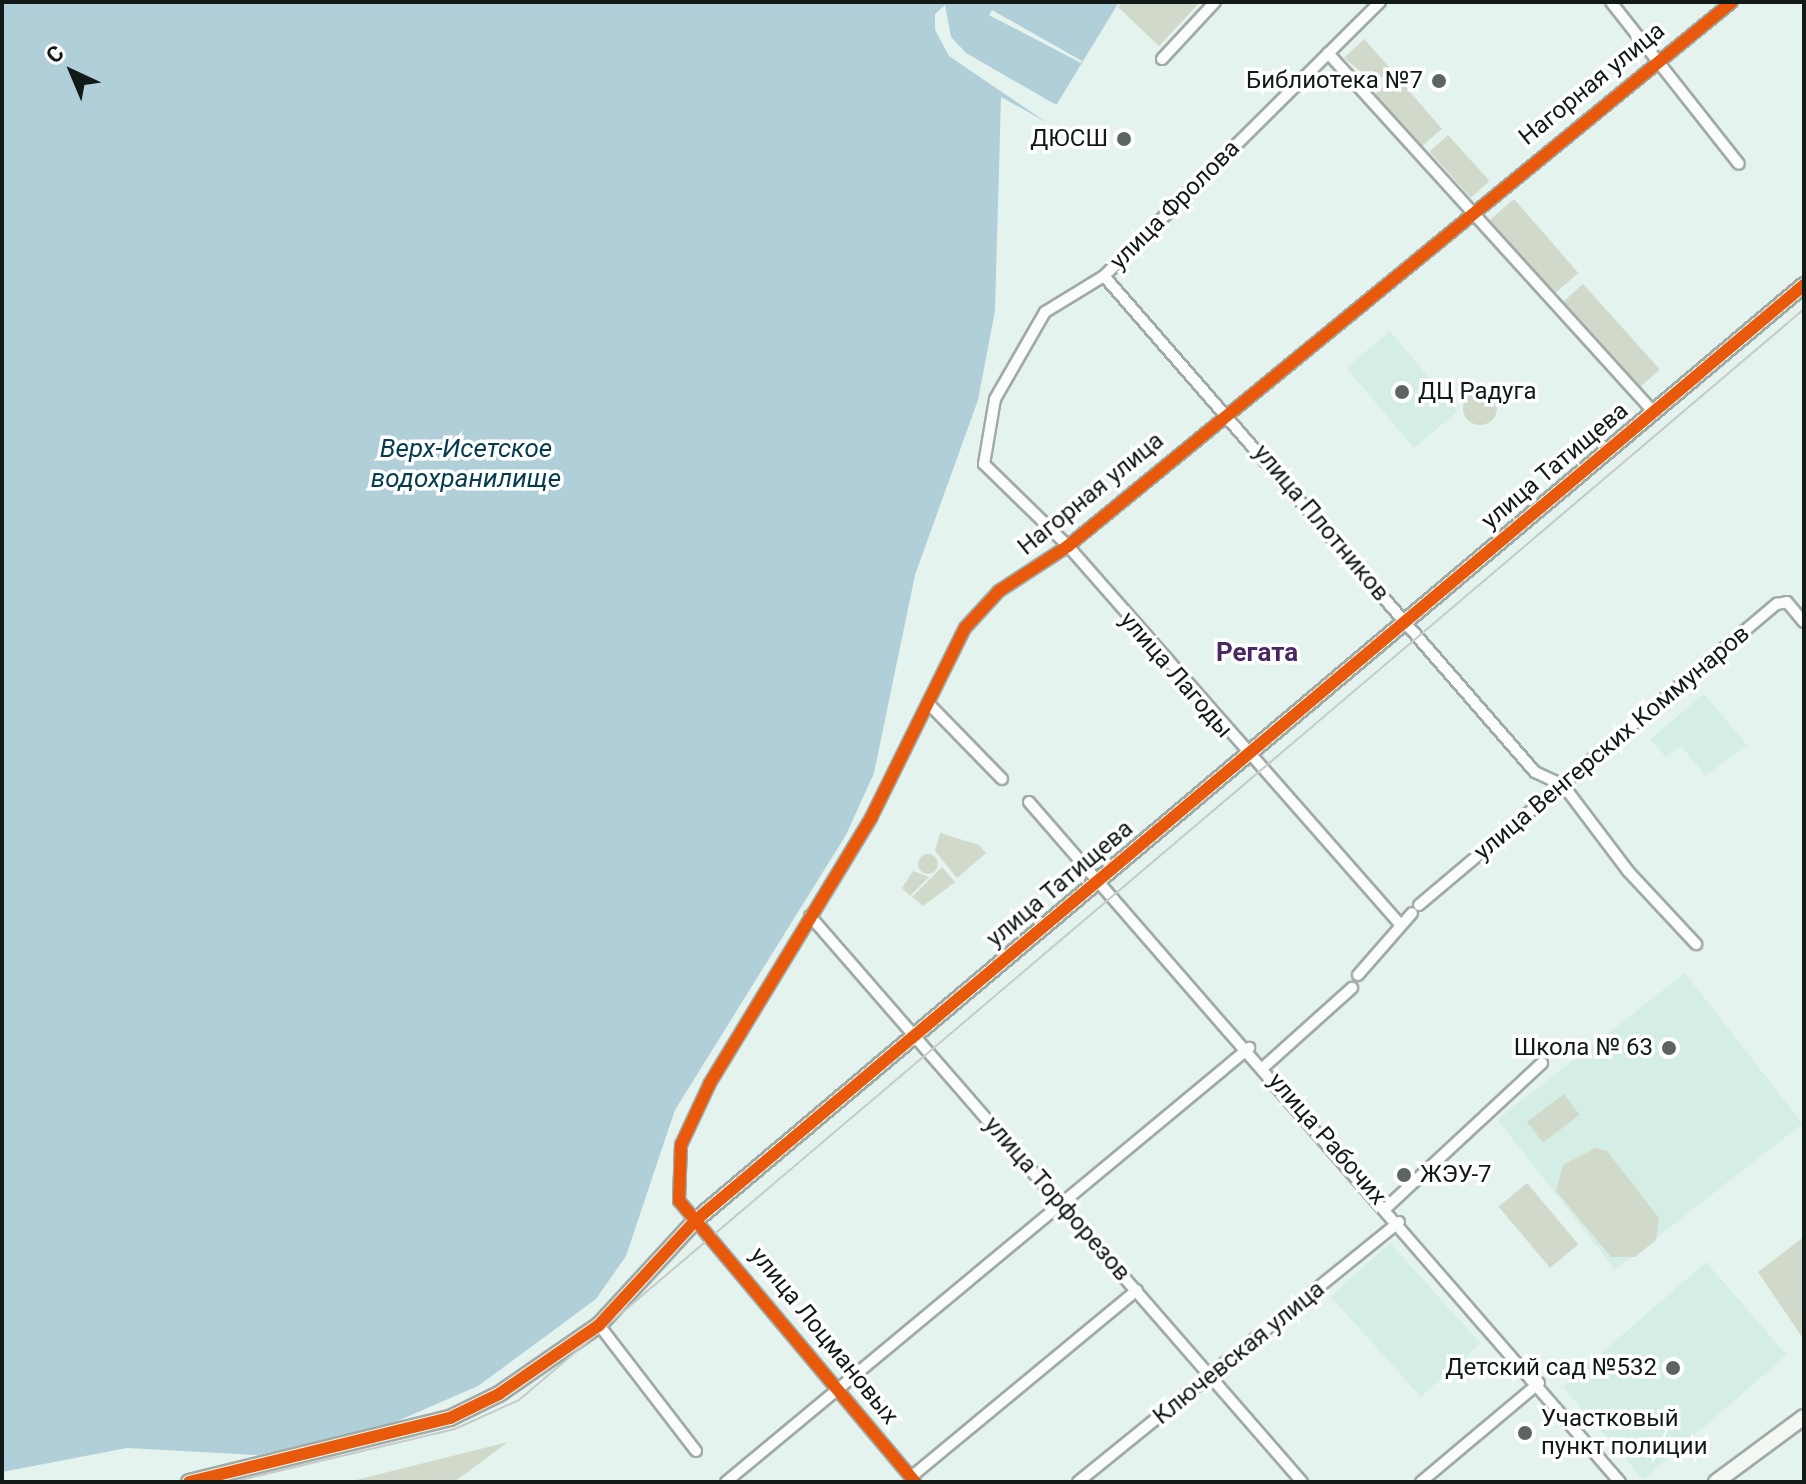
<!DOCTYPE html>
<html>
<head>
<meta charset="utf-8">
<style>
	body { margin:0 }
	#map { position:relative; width:1806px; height:1484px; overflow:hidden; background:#e5f3ee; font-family:Roboto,sans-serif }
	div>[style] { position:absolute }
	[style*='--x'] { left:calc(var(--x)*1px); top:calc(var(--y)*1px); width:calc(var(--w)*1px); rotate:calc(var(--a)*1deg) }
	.built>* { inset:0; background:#d5eee5; transform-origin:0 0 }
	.green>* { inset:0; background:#d0d9ca; transform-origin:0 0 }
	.round { border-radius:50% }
	.water>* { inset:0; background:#b0cfd9 }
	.pier>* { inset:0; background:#e5f3ee }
	.roads { filter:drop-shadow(2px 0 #a0aaa6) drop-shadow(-2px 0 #a0aaa6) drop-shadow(0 2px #a0aaa6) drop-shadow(0 -2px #a0aaa6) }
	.street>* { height:10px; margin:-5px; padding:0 5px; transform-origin:5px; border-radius:5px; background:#fbfdfc }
	.secondary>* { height:14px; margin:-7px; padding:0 7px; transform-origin:7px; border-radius:7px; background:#f3f8f3 }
	.tram>* { height:2px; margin:-1px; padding:0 1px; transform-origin:1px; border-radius:1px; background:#c6cac9 }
	.cycleway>* { height:12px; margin:-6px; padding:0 6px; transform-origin:6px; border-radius:6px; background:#e8590c }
	.dots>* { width:22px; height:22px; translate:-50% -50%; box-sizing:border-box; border:4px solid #fff; border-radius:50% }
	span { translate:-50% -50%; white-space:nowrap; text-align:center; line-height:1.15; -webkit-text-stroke:7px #fff; paint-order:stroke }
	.poi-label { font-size:24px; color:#111a16 }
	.right { translate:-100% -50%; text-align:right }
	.left { translate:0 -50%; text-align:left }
	.street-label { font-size:24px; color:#111a16 }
	.water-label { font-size:26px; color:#043d4f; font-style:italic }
	.neighbourhood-label { font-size:26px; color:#4a2962; font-weight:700 }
	.frame { position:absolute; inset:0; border:4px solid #111a16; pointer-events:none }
	.north { position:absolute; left:32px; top:32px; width:80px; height:80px; -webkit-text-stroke:6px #fff; paint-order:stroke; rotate:316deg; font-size:22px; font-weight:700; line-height:32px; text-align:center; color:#111a16 }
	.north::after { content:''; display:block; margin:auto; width:28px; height:36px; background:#111a16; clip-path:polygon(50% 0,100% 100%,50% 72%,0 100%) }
</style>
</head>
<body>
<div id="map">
	<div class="built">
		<i style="left:1390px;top:331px;width:105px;height:57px;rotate:50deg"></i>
		<i style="clip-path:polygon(1704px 694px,1747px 745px,1705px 776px,1681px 746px,1666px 757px,1650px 739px)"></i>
		<i style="left:1685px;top:973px;width:191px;height:238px;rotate:52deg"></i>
		<i style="left:1390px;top:1243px;width:135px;height:80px;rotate:48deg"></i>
		<i style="left:1706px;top:1262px;width:123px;height:190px;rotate:49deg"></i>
	</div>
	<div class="green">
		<i style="clip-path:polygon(1122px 2px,1200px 2px,1159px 46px,1118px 7px)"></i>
		<i style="clip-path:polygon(1364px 39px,1391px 69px,1375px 83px,1344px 58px)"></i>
		<i style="left:1396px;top:76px;width:70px;height:27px;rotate:49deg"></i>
		<i style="left:1448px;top:135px;width:62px;height:25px;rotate:48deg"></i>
		<i style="left:1514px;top:199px;width:98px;height:32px;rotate:49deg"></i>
		<i style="left:1583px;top:284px;width:115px;height:26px;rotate:48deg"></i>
		<i class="round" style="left:1463px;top:391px;width:34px;height:34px"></i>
		<i style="clip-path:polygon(940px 833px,979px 845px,986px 853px,957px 878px,935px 851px)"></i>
		<i class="round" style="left:918px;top:854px;width:20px;height:20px"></i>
		<i style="clip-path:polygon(942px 867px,955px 882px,923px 906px,912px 897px)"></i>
		<i style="clip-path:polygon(913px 871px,929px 877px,910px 896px,902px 888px)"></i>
		<i style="left:1564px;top:1094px;width:26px;height:46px;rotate:53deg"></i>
		<i style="clip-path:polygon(1596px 1148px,1607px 1151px,1659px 1218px,1656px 1240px,1635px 1257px,1611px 1257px,1556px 1191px,1563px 1165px)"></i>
		<i style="left:1527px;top:1183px;width:80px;height:37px;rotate:50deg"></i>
		<i style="clip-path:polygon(1804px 1237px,1804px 1340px,1758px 1272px)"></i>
		<i style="clip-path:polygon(508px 1442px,454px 1482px,348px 1482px)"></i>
	</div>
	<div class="water">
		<i style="clip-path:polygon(2px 2px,1119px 2px,1046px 122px,1001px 97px,995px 311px,978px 400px,915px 575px,874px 773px,846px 835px,675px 1110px,626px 1256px,596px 1299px,478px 1386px,386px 1426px,258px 1455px,127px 1448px,2px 1472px)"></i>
	</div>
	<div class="pier">
		<i style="clip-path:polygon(945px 5px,951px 37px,966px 53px,1058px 106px,1046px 122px,949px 56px,935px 30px,935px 14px)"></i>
		<i style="clip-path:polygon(992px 10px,1082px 61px,1081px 63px,989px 15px)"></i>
	</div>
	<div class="roads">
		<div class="street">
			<i style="--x:1380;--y:2;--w:389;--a:135.2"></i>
			<i style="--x:1104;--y:276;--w:69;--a:148.6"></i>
			<i style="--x:1045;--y:312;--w:100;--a:119.9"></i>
			<i style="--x:995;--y:399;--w:66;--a:99.6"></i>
			<i style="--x:984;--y:464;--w:117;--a:44.3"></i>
			<i style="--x:1068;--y:546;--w:502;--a:48.72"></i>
			<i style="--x:1611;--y:2;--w:206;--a:51.7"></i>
			<i style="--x:1328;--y:53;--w:484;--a:47.8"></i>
			<i style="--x:1162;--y:59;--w:78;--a:-47.1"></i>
			<i style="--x:1104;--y:276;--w:657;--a:49.01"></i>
			<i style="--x:1535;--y:772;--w:31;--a:25"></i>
			<i style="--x:1563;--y:785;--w:108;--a:52.9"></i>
			<i style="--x:1628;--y:871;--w:100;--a:47"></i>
			<i style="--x:928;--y:703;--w:106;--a:45.8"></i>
			<i style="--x:1029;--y:802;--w:901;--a:49.01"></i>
			<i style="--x:1419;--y:905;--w:468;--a:-40.1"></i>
			<i style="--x:1777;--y:604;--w:10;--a:-11"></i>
			<i style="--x:1787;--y:602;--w:26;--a:50"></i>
			<i style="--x:810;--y:916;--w:750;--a:49"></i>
			<i style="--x:1358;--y:975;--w:82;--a:-48.9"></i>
			<i style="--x:1265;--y:1066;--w:117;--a:-41.9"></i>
			<i style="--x:1386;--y:1208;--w:213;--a:-42.9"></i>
			<i style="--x:599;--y:1325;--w:159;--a:52.4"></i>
			<i style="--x:911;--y:1477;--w:293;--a:-39.6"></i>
			<i style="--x:726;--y:1482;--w:680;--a:-39.69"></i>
			<i style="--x:915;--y:1482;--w:367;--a:-130"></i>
			<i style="--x:679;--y:1201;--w:56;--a:-88"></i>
			<i style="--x:681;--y:1145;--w:68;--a:-64.9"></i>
			<i style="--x:710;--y:1083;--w:310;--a:-58.7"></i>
			<i style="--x:871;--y:818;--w:212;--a:-63.7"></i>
			<i style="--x:965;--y:628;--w:50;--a:-47.4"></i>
			<i style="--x:999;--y:591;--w:82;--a:-33.1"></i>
			<i style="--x:1068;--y:546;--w:858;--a:-39.33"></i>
			<i style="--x:1078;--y:1482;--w:413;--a:-39"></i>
			<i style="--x:1421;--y:1482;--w:154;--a:-40"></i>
		</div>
		<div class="secondary">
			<i style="--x:189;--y:1482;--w:269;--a:-13.8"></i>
			<i style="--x:450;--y:1418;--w:55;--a:-26.1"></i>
			<i style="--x:499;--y:1394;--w:121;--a:-34.6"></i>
			<i style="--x:599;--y:1325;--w:143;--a:-47.3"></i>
			<i style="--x:696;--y:1220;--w:1450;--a:-40.16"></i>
			<i style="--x:1716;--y:1482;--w:109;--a:-36.5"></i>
		</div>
	</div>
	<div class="tram">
		<i style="--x:232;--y:1482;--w:229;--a:-13.4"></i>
		<i style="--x:455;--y:1429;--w:70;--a:-24.4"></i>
		<i style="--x:519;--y:1400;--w:1686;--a:-40.33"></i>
	</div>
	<div class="cycleway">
		<i style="--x:189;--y:1482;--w:269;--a:-13.8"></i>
		<i style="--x:450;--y:1418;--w:55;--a:-26.1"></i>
		<i style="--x:499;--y:1394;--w:121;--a:-34.6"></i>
		<i style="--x:599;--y:1325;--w:143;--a:-47.3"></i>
		<i style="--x:696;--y:1220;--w:1450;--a:-40.16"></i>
		<i style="--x:915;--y:1482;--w:367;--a:-130"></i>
		<i style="--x:679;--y:1201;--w:56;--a:-88"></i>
		<i style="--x:681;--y:1145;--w:68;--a:-64.9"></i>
		<i style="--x:710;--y:1083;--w:310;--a:-58.7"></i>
		<i style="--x:871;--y:818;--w:212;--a:-63.7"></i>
		<i style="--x:965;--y:628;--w:50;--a:-47.4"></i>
		<i style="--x:999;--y:591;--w:82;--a:-33.1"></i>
		<i style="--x:1068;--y:546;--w:858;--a:-39.33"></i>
	</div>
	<div class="dots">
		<i style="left:1439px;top:81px;background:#5b6662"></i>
		<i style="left:1124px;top:139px;background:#5b6662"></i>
		<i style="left:1402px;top:392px;background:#5b6662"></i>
		<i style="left:1669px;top:1048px;background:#5b6662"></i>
		<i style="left:1404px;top:1175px;background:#5b6662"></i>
		<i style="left:1673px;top:1368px;background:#5b6662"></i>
		<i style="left:1525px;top:1433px;background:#5b6662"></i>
	</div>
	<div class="poi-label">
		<span class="right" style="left:1423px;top:81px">Библиотека №7</span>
		<span class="right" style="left:1108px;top:139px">ДЮСШ</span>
		<span class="left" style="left:1418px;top:392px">ДЦ Радуга</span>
		<span class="right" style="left:1653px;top:1048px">Школа № 63</span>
		<span class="left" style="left:1420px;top:1175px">ЖЭУ-7</span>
		<span class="right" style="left:1657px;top:1368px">Детский сад №532</span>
		<span class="left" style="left:1541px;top:1433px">Участковый<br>пункт полиции</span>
	</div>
	<div class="street-label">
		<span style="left:1592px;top:84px;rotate:-39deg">Нагорная улица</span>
		<span style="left:1175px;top:205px;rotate:-45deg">улица Фролова</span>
		<span style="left:1555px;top:466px;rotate:-40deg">улица Татищева</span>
		<span style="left:1091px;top:494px;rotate:-39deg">Нагорная улица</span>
		<span style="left:1321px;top:523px;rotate:50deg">улица Плотников</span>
		<span style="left:1176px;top:675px;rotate:49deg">улица Лагоды</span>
		<span style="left:1612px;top:743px;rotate:-40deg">улица Венгерских Коммунаров</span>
		<span style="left:1060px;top:884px;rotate:-40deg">улица Татищева</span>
		<span style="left:1327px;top:1139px;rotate:49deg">улица Рабочих</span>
		<span style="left:1057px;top:1199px;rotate:49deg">улица Торфорезов</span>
		<span style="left:824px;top:1336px;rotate:51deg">улица Лоцмановых</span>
		<span style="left:1239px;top:1353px;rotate:-39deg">Ключевская улица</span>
	</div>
	<div class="water-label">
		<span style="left:466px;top:464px">Верх-Исетское<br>водохранилище</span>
	</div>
	<div class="neighbourhood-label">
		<span style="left:1257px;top:653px">Регата</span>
	</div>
	<div class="frame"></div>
	<div class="north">С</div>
</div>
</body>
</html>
